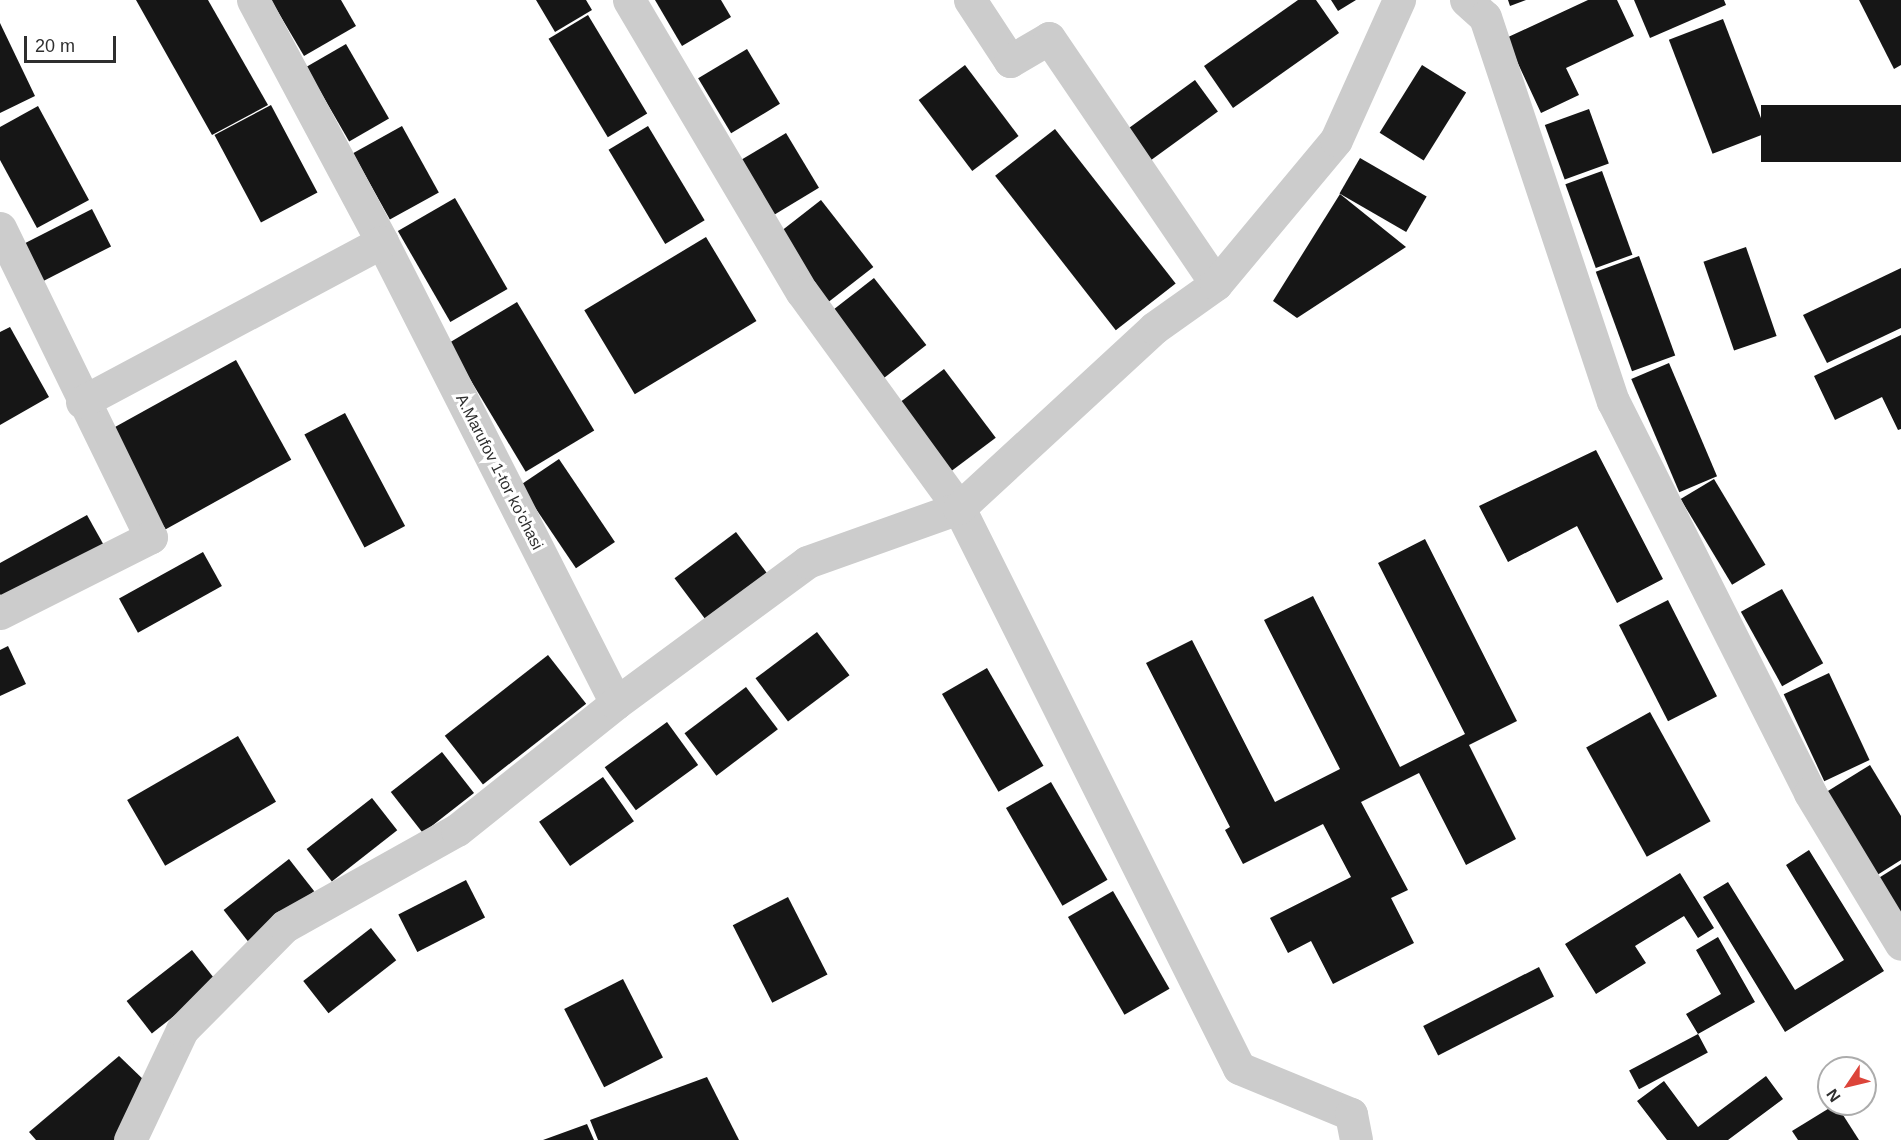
<!DOCTYPE html>
<html>
<head>
<meta charset="utf-8">
<style>
	body { margin:0 }
	#map { position:relative; width:1901px; height:1140px; overflow:hidden; background:#fff; font-family:Arial,sans-serif }
	div>[style] { position:absolute }
	[style*='--x'] { left:calc(var(--x)*1px); top:calc(var(--y)*1px); width:calc(var(--w)*1px); rotate:calc(var(--a)*1deg) }
	.building>* { inset:0; background:#161616; transform-origin:0 0 }
	.minor>* { height:33px; margin:-16.5px; padding:0 16.5px; transform-origin:16.5px; border-radius:16.5px; background:#ccc }
	span { translate:-50% -50%; white-space:nowrap; text-align:center; line-height:1.15; -webkit-text-stroke:6px #fff; paint-order:stroke }
	.street-label { font-size:16px; color:#2f2f2f }
	.north { position:absolute; left:1817px; top:1056px; width:60px; height:60px; box-sizing:border-box; background:#fff; border:2px solid #acacac; border-radius:50%; rotate:235deg; font-size:16px; font-weight:700; line-height:24px; text-align:center; color:#2f2f2f }
	.north::after { content:''; display:block; margin:auto; width:21px; height:27px; background:#dc443a; clip-path:polygon(50% 0,100% 100%,50% 72%,0 100%) }
	.scale { position:absolute; left:24px; top:36px; width:92px; height:27px; box-sizing:border-box; border:3px solid #2f2f2f; border-top:0; padding-left:8px; font-size:18px; line-height:21px; white-space:nowrap; color:#2f2f2f; -webkit-text-stroke:4px #fff; paint-order:stroke }
</style>
</head>
<body>
<div id="map">
	<div class="building">
		<i style="clip-path:polygon(136px 0,208px 0,268px 105px,212px 135px)"></i>
		<i style="clip-path:polygon(271px 0,341px 0,356px 26px,304px 56px)"></i>
		<i style="clip-path:polygon(536px 0,586px 0,592px 10px,555px 32px)"></i>
		<i style="clip-path:polygon(655px 0,721px 0,731px 17px,682px 46px)"></i>
		<i style="clip-path:polygon(1298px 0,1316px 0,1339px 33px,1233px 108px,1204px 66px)"></i>
		<i style="clip-path:polygon(1331px 0,1356px 0,1338px 11px)"></i>
		<i style="clip-path:polygon(1508px 0,1526px 0,1510px 6px)"></i>
		<i style="clip-path:polygon(1588px 0,1617px 0,1634px 36px,1566px 68px,1579px 95px,1541px 113px,1506px 38px)"></i>
		<i style="clip-path:polygon(1634px 0,1724px 0,1726px 5px,1650px 38px)"></i>
		<i style="clip-path:polygon(1859px 0,1901px 0,1901px 65px,1894px 69px)"></i>
		<i style="left:588px;top:15px;width:115px;height:46px;rotate:59deg"></i>
		<i style="left:1723px;top:19px;width:122px;height:58px;rotate:69deg"></i>
		<i style="clip-path:polygon(0 23px,35px 96px,0 113px)"></i>
		<i style="left:346px;top:44px;width:86px;height:46px;rotate:60deg"></i>
		<i style="left:747px;top:49px;width:64px;height:57px;rotate:59deg"></i>
		<i style="left:965px;top:65px;width:89px;height:58px;rotate:53deg"></i>
		<i style="left:1422px;top:65px;width:52px;height:80px;rotate:32deg"></i>
		<i style="left:1195px;top:80px;width:39px;height:88px;rotate:54deg"></i>
		<i style="left:271px;top:105px;width:99px;height:64px;rotate:62deg"></i>
		<i style="left:1901px;top:105px;width:57px;height:140px;rotate:90deg"></i>
		<i style="clip-path:polygon(38px 106px,89px 200px,37px 228px,0 160px,0 127px)"></i>
		<i style="left:1589px;top:109px;width:58px;height:47px;rotate:70deg"></i>
		<i style="left:402px;top:126px;width:76px;height:56px;rotate:61deg"></i>
		<i style="left:648px;top:126px;width:110px;height:46px;rotate:59deg"></i>
		<i style="left:1055px;top:129px;width:196px;height:76px;rotate:52deg"></i>
		<i style="left:786px;top:133px;width:64px;height:57px;rotate:59deg"></i>
		<i style="left:1360px;top:158px;width:77px;height:41px;rotate:30deg"></i>
		<i style="left:1602px;top:171px;width:89px;height:39px;rotate:70deg"></i>
		<i style="clip-path:polygon(1340px 194px,1406px 247px,1297px 318px,1273px 301px)"></i>
		<i style="left:455px;top:198px;width:105px;height:66px;rotate:60deg"></i>
		<i style="left:821px;top:200px;width:85px;height:59px;rotate:52deg"></i>
		<i style="left:92px;top:209px;width:42px;height:77px;rotate:63deg"></i>
		<i style="left:706px;top:237px;width:98px;height:142px;rotate:59deg"></i>
		<i style="left:1746px;top:247px;width:94px;height:45px;rotate:71deg"></i>
		<i style="left:1639px;top:256px;width:106px;height:46px;rotate:70deg"></i>
		<i style="clip-path:polygon(1901px 268px,1901px 328px,1827px 363px,1803px 315px)"></i>
		<i style="left:874px;top:278px;width:85px;height:59px;rotate:52deg"></i>
		<i style="left:517px;top:302px;width:150px;height:80px;rotate:59deg"></i>
		<i style="clip-path:polygon(10px 327px,49px 397px,0 425px,0 332px)"></i>
		<i style="clip-path:polygon(1901px 335px,1901px 429px,1898px 430px,1882px 397px,1835px 420px,1814px 376px)"></i>
		<i style="left:236px;top:360px;width:114px;height:144px;rotate:61deg"></i>
		<i style="left:1669px;top:363px;width:123px;height:41px;rotate:67deg"></i>
		<i style="left:944px;top:369px;width:86px;height:58px;rotate:53deg"></i>
		<i style="left:345px;top:413px;width:128px;height:46px;rotate:62deg"></i>
		<i style="clip-path:polygon(1596px 450px,1663px 579px,1617px 603px,1577px 526px,1508px 562px,1479px 506px)"></i>
		<i style="left:559px;top:459px;width:100px;height:47px;rotate:56deg"></i>
		<i style="left:1714px;top:479px;width:100px;height:39px;rotate:59deg"></i>
		<i style="clip-path:polygon(87px 515px,106px 549px,6px 604px,0 594px,0 563px)"></i>
		<i style="left:736px;top:532px;width:54px;height:77px;rotate:53deg"></i>
		<i style="clip-path:polygon(1425px 539px,1517px 721px,1469px 745px,1516px 839px,1466px 865px,1419px 773px,1361px 802px,1408px 890px,1391px 898px,1414px 943px,1333px 984px,1311px 941px,1288px 953px,1270px 918px,1351px 877px,1323px 824px,1243px 864px,1225px 830px,1230px 827px,1146px 663px,1192px 640px,1275px 802px,1340px 769px,1264px 620px,1313px 596px,1400px 767px,1465px 734px,1378px 563px)"></i>
		<i style="left:203px;top:552px;width:39px;height:96px;rotate:61deg"></i>
		<i style="left:1782px;top:589px;width:85px;height:47px;rotate:61deg"></i>
		<i style="left:1668px;top:600px;width:108px;height:55px;rotate:63deg"></i>
		<i style="left:817px;top:632px;width:54px;height:77px;rotate:53deg"></i>
		<i style="clip-path:polygon(8px 646px,26px 684px,0 696px,0 650px)"></i>
		<i style="left:548px;top:655px;width:62px;height:131px;rotate:52deg"></i>
		<i style="left:987px;top:668px;width:113px;height:52px;rotate:60deg"></i>
		<i style="left:1829px;top:673px;width:96px;height:50px;rotate:65deg"></i>
		<i style="left:746px;top:687px;width:53px;height:77px;rotate:53deg"></i>
		<i style="left:1650px;top:712px;width:125px;height:73px;rotate:61deg"></i>
		<i style="left:667px;top:722px;width:53px;height:77px;rotate:54deg"></i>
		<i style="left:238px;top:736px;width:76px;height:128px;rotate:60deg"></i>
		<i style="left:442px;top:752px;width:52px;height:65px;rotate:52deg"></i>
		<i style="clip-path:polygon(1870px 765px,1901px 816px,1901px 860px,1874px 877px,1823px 794px)"></i>
		<i style="left:603px;top:777px;width:54px;height:78px;rotate:55deg"></i>
		<i style="left:1051px;top:782px;width:113px;height:52px;rotate:60deg"></i>
		<i style="left:372px;top:798px;width:41px;height:83px;rotate:52deg"></i>
		<i style="clip-path:polygon(1809px 850px,1884px 971px,1785px 1032px,1703px 897px,1728px 882px,1795px 990px,1844px 960px,1786px 865px)"></i>
		<i style="left:289px;top:859px;width:41px;height:83px;rotate:52deg"></i>
		<i style="clip-path:polygon(1901px 864px,1901px 919px,1877px 879px)"></i>
		<i style="clip-path:polygon(1680px 873px,1714px 928px,1698px 938px,1684px 916px,1635px 946px,1646px 963px,1596px 994px,1565px 944px)"></i>
		<i style="left:466px;top:880px;width:42px;height:76px;rotate:63deg"></i>
		<i style="left:1113px;top:891px;width:113px;height:52px;rotate:60deg"></i>
		<i style="left:788px;top:897px;width:87px;height:62px;rotate:63deg"></i>
		<i style="left:371px;top:928px;width:41px;height:86px;rotate:52deg"></i>
		<i style="clip-path:polygon(1718px 937px,1755px 1002px,1698px 1034px,1686px 1014px,1721px 994px,1696px 950px)"></i>
		<i style="left:192px;top:950px;width:41px;height:83px;rotate:52deg"></i>
		<i style="left:1539px;top:967px;width:33px;height:130px;rotate:63deg"></i>
		<i style="left:623px;top:979px;width:88px;height:66px;rotate:63deg"></i>
		<i style="left:1698px;top:1034px;width:21px;height:78px;rotate:62deg"></i>
		<i style="clip-path:polygon(119px 1056px,147px 1083px,118px 1140px,36px 1140px,29px 1132px)"></i>
		<i style="clip-path:polygon(1766px 1076px,1783px 1099px,1728px 1140px,1667px 1140px,1637px 1101px,1664px 1081px,1698px 1127px)"></i>
		<i style="clip-path:polygon(707px 1077px,739px 1140px,598px 1140px,590px 1120px)"></i>
		<i style="clip-path:polygon(1836px 1104px,1859px 1140px,1798px 1140px,1792px 1131px)"></i>
		<i style="clip-path:polygon(587px 1124px,594px 1140px,543px 1140px)"></i>
	</div>
	<div class="minor">
		<i style="--x:253;--y:0;--w:274;--a:61.9"></i>
		<i style="--x:382;--y:242;--w:517;--a:63.09"></i>
		<i style="--x:629;--y:0;--w:339;--a:59.4"></i>
		<i style="--x:802;--y:292;--w:267;--a:54"></i>
		<i style="--x:959;--y:508;--w:626;--a:63.43"></i>
		<i style="--x:1239;--y:1068;--w:121;--a:22.3"></i>
		<i style="--x:1351;--y:1114;--w:26;--a:79"></i>
		<i style="--x:970;--y:0;--w:73;--a:56.7"></i>
		<i style="--x:1010;--y:61;--w:45;--a:-30.5"></i>
		<i style="--x:1049;--y:38;--w:297;--a:55.8"></i>
		<i style="--x:1466;--y:0;--w:25;--a:42"></i>
		<i style="--x:1485;--y:17;--w:405;--a:71.6"></i>
		<i style="--x:1613;--y:401;--w:439;--a:63.3"></i>
		<i style="--x:1810;--y:793;--w:176;--a:58.9"></i>
		<i style="--x:0;--y:228;--w:344;--a:64"></i>
		<i style="--x:151;--y:537;--w:169;--a:153.3"></i>
		<i style="--x:82;--y:402;--w:340;--a:-28.1"></i>
		<i style="--x:130;--y:1140;--w:122;--a:-64.7"></i>
		<i style="--x:182;--y:1030;--w:146;--a:-45.3"></i>
		<i style="--x:285;--y:926;--w:197;--a:-29.2"></i>
		<i style="--x:457;--y:830;--w:203;--a:-38.6"></i>
		<i style="--x:616;--y:703;--w:237;--a:-36.4"></i>
		<i style="--x:807;--y:562;--w:161;--a:-19.6"></i>
		<i style="--x:959;--y:508;--w:265;--a:-42.7"></i>
		<i style="--x:1154;--y:328;--w:76;--a:-35.4"></i>
		<i style="--x:1216;--y:284;--w:187;--a:-50.2"></i>
		<i style="--x:1336;--y:140;--w:154;--a:-65.8"></i>
	</div>
	<div class="street-label">
		<span style="left:499px;top:472px;rotate:63deg">A.Marufov 1-tor ko'chasi</span>
	</div>
	<div class="north">N</div>
	<div class="scale">20 m</div>
</div>
</body>
</html>
